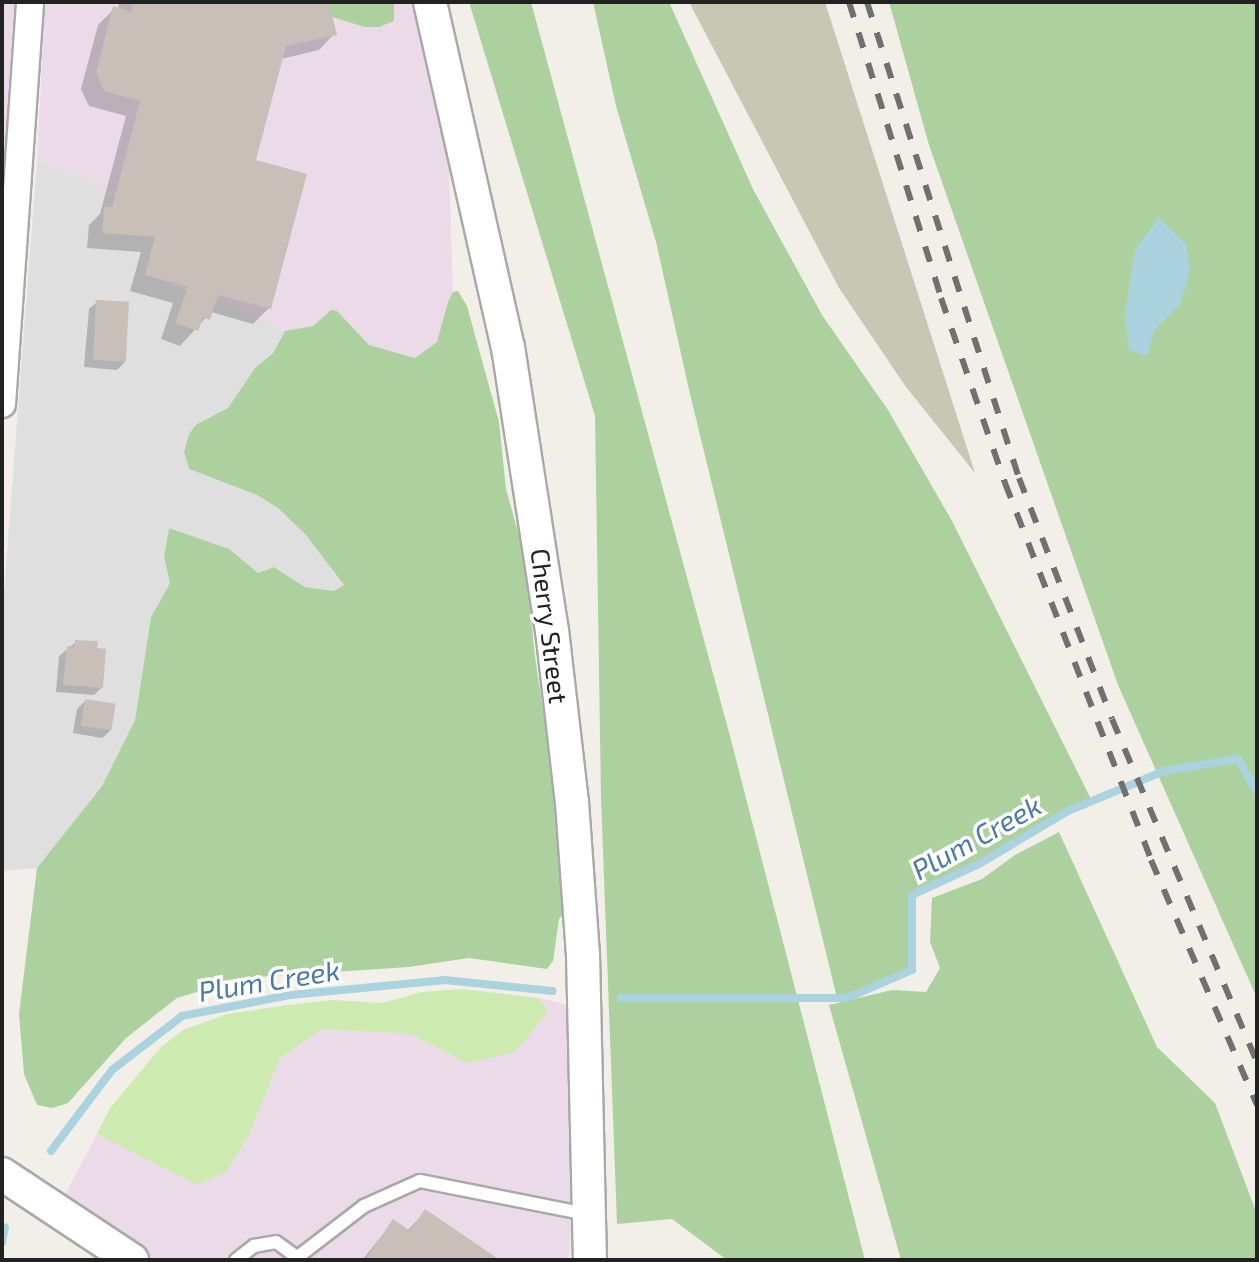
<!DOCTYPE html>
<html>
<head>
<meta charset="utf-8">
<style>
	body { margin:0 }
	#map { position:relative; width:1259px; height:1262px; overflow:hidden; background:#f2efe9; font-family:"Exo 2",sans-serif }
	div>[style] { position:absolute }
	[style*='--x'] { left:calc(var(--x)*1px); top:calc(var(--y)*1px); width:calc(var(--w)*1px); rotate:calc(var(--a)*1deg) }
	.residential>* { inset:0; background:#e0dfdf }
	.industrial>* { inset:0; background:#ebdbe8 }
	.construction>* { inset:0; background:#c7c7b4 }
	.grass>* { inset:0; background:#cdebb0 }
	.forest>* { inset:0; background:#add19e }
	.water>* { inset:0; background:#aad3df }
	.shadow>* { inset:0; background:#0003 }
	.stream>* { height:8px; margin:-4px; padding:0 4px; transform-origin:4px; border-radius:4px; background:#aad3df }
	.building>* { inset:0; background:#c7bfb8; transform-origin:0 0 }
	.roads { filter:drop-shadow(2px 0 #a9a9a9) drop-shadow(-2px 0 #a9a9a9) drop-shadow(0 2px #a9a9a9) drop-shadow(0 -2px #a9a9a9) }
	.service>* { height:12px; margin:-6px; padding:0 6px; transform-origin:6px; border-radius:6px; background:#fff }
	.minor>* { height:26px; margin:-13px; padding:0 13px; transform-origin:13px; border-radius:13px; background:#fff }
	.tertiary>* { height:32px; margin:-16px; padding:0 16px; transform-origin:16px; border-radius:16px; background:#fff }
	.rail>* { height:6px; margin-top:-3px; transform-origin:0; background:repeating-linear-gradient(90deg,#707070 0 16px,transparent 0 32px) }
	span { translate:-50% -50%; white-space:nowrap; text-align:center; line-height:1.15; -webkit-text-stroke:7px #fff; paint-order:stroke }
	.street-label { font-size:26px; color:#222 }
	.water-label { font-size:28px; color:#4a7aab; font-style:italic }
	.frame { position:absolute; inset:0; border:4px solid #222; pointer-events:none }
</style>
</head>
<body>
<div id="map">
	<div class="residential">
		<i style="clip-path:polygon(37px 161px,94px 181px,114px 199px,162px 212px,172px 285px,226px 301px,285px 331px,273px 353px,255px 368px,228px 408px,197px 424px,184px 452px,189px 469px,257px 495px,278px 508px,306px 535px,344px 585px,334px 591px,305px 587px,274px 567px,258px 573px,229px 550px,169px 528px,164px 557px,170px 583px,151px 617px,135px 720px,102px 786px,37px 868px,2px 871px,2px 619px)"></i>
	</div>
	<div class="industrial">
		<i style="clip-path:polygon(2px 2px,24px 2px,2px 404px)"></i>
		<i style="clip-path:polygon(45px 2px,421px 2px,447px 107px,453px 292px,437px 342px,415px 358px,369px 345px,331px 310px,313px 326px,285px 331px,226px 301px,145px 275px,162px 212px,114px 199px,94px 181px,37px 161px)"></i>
		<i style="clip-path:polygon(539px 998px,568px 1005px,575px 1146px,569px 1260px,156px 1260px,62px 1201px,97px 1134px,142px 1156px,249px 1135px,280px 1058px,322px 1029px,410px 1034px,467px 1063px,548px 1012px)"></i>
	</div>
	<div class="construction">
		<i style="clip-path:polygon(689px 2px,825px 2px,975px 473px,906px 387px,839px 288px)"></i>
	</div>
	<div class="grass">
		<i style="clip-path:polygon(463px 989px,539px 998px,548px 1012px,515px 1052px,467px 1063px,410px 1034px,322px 1029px,280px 1058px,249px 1135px,226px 1172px,197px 1185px,97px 1134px,110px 1108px,161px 1047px,183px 1030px,227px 1014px,288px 1005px,332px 1000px,382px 1003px,422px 992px)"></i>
	</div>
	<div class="forest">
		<i style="clip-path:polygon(329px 2px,394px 2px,394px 21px,379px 27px,365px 27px,332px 17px)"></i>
		<i style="clip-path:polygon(469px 2px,531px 2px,730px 736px,865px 1260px,727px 1260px,672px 1219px,617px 1224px,601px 798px,595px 416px)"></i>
		<i style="clip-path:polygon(593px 2px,669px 2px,753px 189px,822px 315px,888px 410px,952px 521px,1092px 801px,1068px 811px,979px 864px,912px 894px,912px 970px,847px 998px,837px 998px,690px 394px,656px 242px,616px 106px)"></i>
		<i style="clip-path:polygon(889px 2px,1257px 2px,1257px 998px,1118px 685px,929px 145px)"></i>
		<i style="clip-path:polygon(458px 291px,467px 306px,499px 422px,506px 489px,525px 557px,535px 657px,554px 784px,560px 857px,563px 915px,559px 919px,553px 961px,547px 969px,469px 958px,409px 967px,243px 978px,177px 998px,126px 1038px,68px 1103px,52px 1108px,37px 1105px,24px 1074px,19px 1014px,37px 868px,102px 786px,135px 720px,151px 617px,170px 583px,164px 557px,169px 528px,229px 549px,258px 573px,274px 567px,305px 587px,334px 591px,344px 585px,306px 535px,278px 508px,257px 495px,189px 469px,184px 452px,189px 434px,197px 424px,228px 408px,255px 368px,273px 353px,285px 331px,313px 326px,331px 310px,337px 311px,369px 345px,415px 358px,437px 342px,448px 302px,453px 292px)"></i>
		<i style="clip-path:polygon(1059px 832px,1157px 1047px,1215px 1103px,1257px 1214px,1257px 1260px,901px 1260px,829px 1005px,892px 990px,926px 992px,940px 968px,930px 942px,932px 898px,982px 879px,1015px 855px)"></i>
	</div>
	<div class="water">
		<i style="clip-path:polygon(1159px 217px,1186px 244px,1190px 270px,1180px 304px,1154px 331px,1147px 356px,1129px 350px,1125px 314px,1135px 250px)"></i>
	</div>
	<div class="shadow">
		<i style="clip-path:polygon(119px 2px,327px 2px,334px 34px,319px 50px,281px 59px,253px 162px,269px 308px,253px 324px,211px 312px,180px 346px,161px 339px,173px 303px,130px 291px,141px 252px,87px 248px,89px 225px,100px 214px,126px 116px,89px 106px,81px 89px,98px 25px,114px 9px,118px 10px)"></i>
		<i style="clip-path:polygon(97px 302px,125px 362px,117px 370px,84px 367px,89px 309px)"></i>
		<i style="clip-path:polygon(76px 642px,95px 650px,102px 687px,94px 695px,56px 692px,59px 656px)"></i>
		<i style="clip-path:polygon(85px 701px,110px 731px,102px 738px,73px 733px,77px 709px)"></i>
		<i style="clip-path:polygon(425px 1212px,497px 1260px,362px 1260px,393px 1222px,407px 1231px)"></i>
	</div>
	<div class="stream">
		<i style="--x:621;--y:998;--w:226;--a:0"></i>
		<i style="--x:847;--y:998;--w:71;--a:-23.3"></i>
		<i style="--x:912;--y:970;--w:75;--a:-90"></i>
		<i style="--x:912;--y:895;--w:74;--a:-24.8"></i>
		<i style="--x:979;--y:864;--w:104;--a:-30.8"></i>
		<i style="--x:1068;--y:811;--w:104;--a:-22.6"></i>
		<i style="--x:1164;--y:771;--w:75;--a:-9.2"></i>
		<i style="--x:1238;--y:759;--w:38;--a:60"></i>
		<i style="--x:51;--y:1151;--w:101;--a:-53"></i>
		<i style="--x:112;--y:1070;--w:88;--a:-37.6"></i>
		<i style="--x:182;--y:1016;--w:110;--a:-11"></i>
		<i style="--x:290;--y:995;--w:156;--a:-5.5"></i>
		<i style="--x:445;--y:980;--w:108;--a:5.9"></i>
		<i style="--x:2;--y:1242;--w:15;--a:-79"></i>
	</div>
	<div class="building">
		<i style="clip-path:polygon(133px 2px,329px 2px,337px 35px,286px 46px,256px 160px,307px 174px,271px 309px,218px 295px,210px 320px,203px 317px,198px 331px,175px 323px,188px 287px,145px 275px,155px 237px,102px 233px,104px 207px,112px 207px,140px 101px,104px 91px,96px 72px,113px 6px,132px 12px)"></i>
		<i style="left:96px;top:300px;width:33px;height:60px;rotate:3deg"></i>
		<i style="clip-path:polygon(75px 640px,98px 641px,97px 648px,106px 649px,103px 688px,63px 685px,67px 646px,75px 647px)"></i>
		<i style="left:85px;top:699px;width:31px;height:27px;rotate:9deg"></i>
		<i style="clip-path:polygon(425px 1209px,500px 1260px,365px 1260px,393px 1219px,410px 1231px)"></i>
	</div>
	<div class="roads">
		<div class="service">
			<i style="--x:299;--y:1256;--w:82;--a:-37.6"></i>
			<i style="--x:364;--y:1206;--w:61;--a:-24.1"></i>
			<i style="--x:420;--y:1181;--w:169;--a:11.2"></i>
			<i style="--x:236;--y:1260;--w:23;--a:-38"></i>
			<i style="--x:254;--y:1246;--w:22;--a:-10"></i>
			<i style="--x:276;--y:1242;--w:31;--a:36"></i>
		</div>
		<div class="minor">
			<i style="--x:2;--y:404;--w:403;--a:-86"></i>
		</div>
		<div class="tertiary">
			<i style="--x:430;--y:2;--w:354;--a:77.3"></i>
			<i style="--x:508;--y:347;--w:286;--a:81.2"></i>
			<i style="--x:552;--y:630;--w:173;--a:83.4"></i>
			<i style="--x:572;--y:802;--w:152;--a:85.9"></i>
			<i style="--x:583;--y:954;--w:306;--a:88.7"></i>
			<i style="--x:2;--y:1174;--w:156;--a:33.5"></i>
		</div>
	</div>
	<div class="rail">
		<i style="--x:849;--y:2;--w:310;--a:72.7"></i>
		<i style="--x:941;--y:298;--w:196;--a:70.9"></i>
		<i style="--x:1005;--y:483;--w:404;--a:68.8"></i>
		<i style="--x:1151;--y:860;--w:267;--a:66.6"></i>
		<i style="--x:867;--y:2;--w:500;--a:72.3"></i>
		<i style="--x:1019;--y:478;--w:258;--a:68.9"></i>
		<i style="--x:1112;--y:719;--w:372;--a:67.1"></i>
	</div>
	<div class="street-label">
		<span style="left:550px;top:626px;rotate:83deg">Cherry Street</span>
	</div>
	<div class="water-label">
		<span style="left:976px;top:837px;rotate:-29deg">Plum Creek</span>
		<span style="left:269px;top:980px;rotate:-9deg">Plum Creek</span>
	</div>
	<div class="frame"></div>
</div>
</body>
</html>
